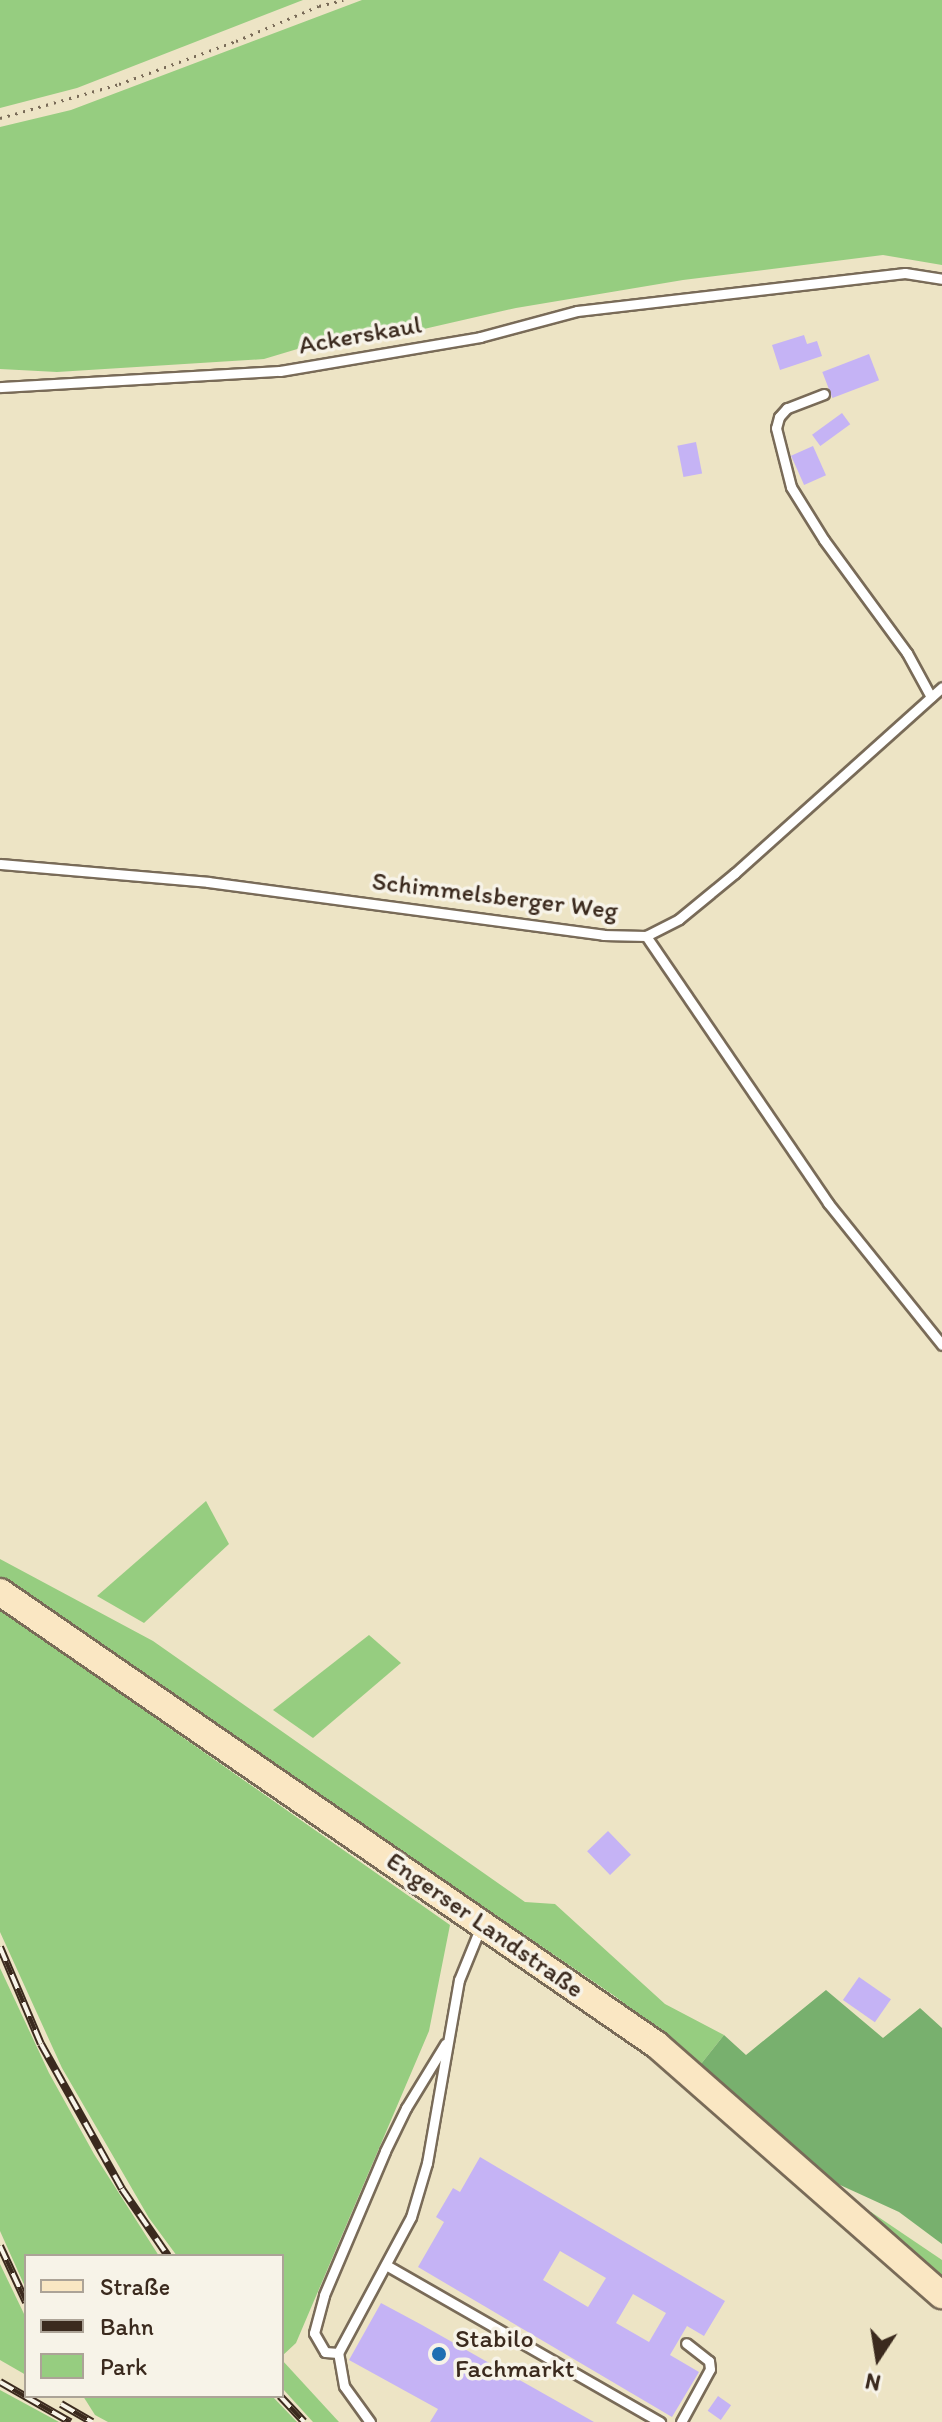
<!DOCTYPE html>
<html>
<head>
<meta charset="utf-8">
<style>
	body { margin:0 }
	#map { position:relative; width:942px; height:2422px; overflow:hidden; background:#ede4c5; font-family:Itim,sans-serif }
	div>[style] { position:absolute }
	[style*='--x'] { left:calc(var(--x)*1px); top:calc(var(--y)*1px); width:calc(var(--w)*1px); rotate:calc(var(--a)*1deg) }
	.green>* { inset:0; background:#96cd80 }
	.forest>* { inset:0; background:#78b06e }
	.building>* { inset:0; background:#c5b3f5; transform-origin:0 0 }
	.path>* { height:3px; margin-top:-1.5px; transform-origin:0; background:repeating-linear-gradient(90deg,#796b58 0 2px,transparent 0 8px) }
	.roads { filter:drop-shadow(2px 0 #796b58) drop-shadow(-2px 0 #796b58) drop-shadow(0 2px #796b58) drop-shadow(0 -2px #796b58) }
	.lane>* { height:9px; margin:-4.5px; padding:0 4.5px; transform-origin:4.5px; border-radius:4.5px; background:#fff }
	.secondary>* { height:26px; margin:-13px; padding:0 13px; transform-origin:13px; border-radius:13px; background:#fae7c3 }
	.rail>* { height:8px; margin-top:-4px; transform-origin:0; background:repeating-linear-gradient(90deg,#f7f3e8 0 15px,#3b2a1e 0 30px); box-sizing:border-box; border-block:2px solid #3b2a1e }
	.dots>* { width:22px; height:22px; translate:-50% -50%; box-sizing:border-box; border:4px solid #f7f3e8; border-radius:50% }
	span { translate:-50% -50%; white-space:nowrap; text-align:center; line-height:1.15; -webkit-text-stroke:7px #f7f3e8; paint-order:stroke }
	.street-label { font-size:26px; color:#3b2a1e }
	.poi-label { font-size:26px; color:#3b2a1e }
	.left { translate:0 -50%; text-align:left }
	.legend { position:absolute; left:24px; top:2254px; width:260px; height:144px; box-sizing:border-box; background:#f7f3e8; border:2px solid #aca397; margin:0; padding:10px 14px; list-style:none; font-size:24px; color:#3b2a1e }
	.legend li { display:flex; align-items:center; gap:16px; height:40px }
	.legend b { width:40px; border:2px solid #aca397 }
	.north { position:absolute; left:838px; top:2318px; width:80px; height:80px; -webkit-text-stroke:6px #f7f3e8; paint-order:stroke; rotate:192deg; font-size:22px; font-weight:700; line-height:32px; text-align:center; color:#3b2a1e }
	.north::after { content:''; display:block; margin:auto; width:28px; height:36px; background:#3b2a1e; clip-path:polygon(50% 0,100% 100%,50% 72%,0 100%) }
</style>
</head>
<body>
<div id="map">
	<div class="green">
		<i style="clip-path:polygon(0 0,303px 0,77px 88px,0 108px)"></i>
		<i style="clip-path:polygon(362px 0,942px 0,942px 265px,883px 255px,683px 280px,516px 308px,402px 334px,304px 347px,264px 359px,57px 372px,0 369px,0 127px,71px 110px)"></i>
		<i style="clip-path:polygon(206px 1501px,229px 1544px,144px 1623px,97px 1596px)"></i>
		<i style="clip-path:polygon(0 1559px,153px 1641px,525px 1902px,555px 1904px,665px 2004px,724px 2035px,701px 2064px,616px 1997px,0 1578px)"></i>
		<i style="clip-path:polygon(0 1609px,450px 1925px,429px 2031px,296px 2343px,282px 2356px,282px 2256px,177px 2256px,149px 2218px,62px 2068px,0 1932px)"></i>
		<i style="clip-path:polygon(369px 1635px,401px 1663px,313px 1738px,273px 1710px)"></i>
		<i style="clip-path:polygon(0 1968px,49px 2073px,94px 2154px,159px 2256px,26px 2256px,26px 2289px,0 2231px)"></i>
		<i style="clip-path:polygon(871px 2212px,942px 2260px,942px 2279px,868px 2215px)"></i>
		<i style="clip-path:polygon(0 2264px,26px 2318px,26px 2375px,0 2360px)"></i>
		<i style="clip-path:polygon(282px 2360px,339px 2422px,313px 2422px,282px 2388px)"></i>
		<i style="clip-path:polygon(0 2390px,59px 2422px,0 2422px)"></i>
		<i style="clip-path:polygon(83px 2396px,272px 2396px,297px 2422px,108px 2422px,95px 2415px)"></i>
	</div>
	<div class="forest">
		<i style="clip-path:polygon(826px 1990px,883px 2038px,920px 2008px,942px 2028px,942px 2244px,899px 2212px,827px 2179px,701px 2064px,724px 2035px,746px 2055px)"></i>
	</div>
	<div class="building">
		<i style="clip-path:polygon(804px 335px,807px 344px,817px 341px,822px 356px,780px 370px,772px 345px)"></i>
		<i style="left:869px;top:354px;width:28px;height:50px;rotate:69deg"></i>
		<i style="left:842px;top:413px;width:14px;height:37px;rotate:54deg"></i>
		<i style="left:696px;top:442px;width:32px;height:19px;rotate:79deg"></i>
		<i style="left:813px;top:446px;width:32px;height:24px;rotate:66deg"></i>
		<i style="left:608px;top:1831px;width:33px;height:29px;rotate:46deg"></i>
		<i style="left:859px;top:1977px;width:39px;height:28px;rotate:35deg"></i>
		<i style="clip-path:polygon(evenodd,480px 2157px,725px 2301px,704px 2336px,687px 2326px,670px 2355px,699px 2372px,672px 2417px,418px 2267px,444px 2222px,436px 2217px,453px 2188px,460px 2192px,480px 2157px,560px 2251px,606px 2278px,588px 2307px,543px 2280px,560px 2251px,480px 2157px,633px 2294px,666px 2313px,649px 2342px,616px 2323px,633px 2294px)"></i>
		<i style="clip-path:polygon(381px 2303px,422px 2325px,594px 2422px,430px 2422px,438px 2409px,349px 2360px)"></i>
		<i style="left:718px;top:2396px;width:16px;height:18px;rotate:35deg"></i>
	</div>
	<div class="path">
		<i style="--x:0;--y:118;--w:124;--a:-15.9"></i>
		<i style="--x:119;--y:84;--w:125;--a:-20.2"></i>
		<i style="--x:236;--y:41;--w:90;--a:-22.9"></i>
		<i style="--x:319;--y:6;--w:25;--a:-14"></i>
	</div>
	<div class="roads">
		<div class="lane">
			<i style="--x:0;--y:387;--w:280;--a:-3.3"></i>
			<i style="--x:280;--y:371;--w:203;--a:-9.6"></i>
			<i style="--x:480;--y:337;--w:100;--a:-15"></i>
			<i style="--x:577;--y:311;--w:330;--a:-6.6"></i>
			<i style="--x:905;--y:273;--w:37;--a:9"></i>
			<i style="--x:824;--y:394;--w:40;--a:159"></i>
			<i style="--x:787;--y:408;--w:12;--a:132"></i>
			<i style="--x:779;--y:417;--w:11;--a:105"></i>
			<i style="--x:776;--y:428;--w:61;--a:75.7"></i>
			<i style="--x:791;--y:487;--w:62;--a:58.1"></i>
			<i style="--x:824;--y:540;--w:140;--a:53.7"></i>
			<i style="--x:907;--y:653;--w:50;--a:61.4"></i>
			<i style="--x:0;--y:864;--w:209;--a:4.9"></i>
			<i style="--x:208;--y:882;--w:399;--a:7.6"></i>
			<i style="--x:603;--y:935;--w:43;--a:1.3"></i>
			<i style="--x:646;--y:936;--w:37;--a:-27"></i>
			<i style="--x:679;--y:919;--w:72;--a:-39.4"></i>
			<i style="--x:735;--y:873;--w:278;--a:-41.9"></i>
			<i style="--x:646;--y:936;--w:323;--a:55.7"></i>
			<i style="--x:828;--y:1203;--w:182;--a:51.2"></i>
			<i style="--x:386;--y:2265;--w:316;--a:29.8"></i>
			<i style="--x:338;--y:2353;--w:13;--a:-176"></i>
			<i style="--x:325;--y:2352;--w:22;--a:-120"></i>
			<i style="--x:314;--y:2333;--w:39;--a:-75"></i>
			<i style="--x:324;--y:2295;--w:156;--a:-67"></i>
			<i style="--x:385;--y:2151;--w:48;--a:-64"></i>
			<i style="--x:406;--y:2108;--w:75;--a:-58.6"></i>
			<i style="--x:370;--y:2422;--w:44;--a:-125.8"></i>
			<i style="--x:344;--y:2386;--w:34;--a:-100"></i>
			<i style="--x:338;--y:2353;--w:154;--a:-61.8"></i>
			<i style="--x:411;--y:2217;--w:56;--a:-73.5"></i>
			<i style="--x:427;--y:2163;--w:186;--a:-80.1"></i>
			<i style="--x:459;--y:1980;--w:58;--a:-67.8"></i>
			<i style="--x:681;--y:2422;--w:60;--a:-61.3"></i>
			<i style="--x:710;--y:2369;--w:8;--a:-97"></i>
			<i style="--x:709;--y:2361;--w:29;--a:-142"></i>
		</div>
		<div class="secondary">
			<i style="--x:0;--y:1592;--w:798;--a:34.59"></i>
			<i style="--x:657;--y:2045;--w:379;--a:41.3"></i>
		</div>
	</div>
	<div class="rail">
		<i style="--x:0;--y:1947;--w:105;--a:67.1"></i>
		<i style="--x:41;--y:2044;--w:166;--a:60.8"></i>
		<i style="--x:122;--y:2189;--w:81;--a:55.5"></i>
		<i style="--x:0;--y:2246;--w:62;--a:65.1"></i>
		<i style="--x:0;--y:2382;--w:81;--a:29.7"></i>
		<i style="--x:280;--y:2396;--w:35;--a:47"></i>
		<i style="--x:61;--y:2404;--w:36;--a:30"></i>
	</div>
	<div class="dots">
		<i style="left:439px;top:2354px;background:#1f6fb2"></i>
	</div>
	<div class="street-label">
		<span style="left:360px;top:335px;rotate:-10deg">Ackerskaul</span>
		<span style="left:495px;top:896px;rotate:7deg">Schimmelsberger Weg</span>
		<span style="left:485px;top:1925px;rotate:35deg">Engerser Landstraße</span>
	</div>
	<div class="poi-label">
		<span class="left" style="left:455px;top:2354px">Stabilo<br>Fachmarkt</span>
	</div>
	<ul class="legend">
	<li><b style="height:10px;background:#fae7c3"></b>Straße</li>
	<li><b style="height:10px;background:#3b2a1e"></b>Bahn</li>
	<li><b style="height:22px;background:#96cd80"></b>Park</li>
	</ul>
	<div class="north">N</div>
</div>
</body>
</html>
